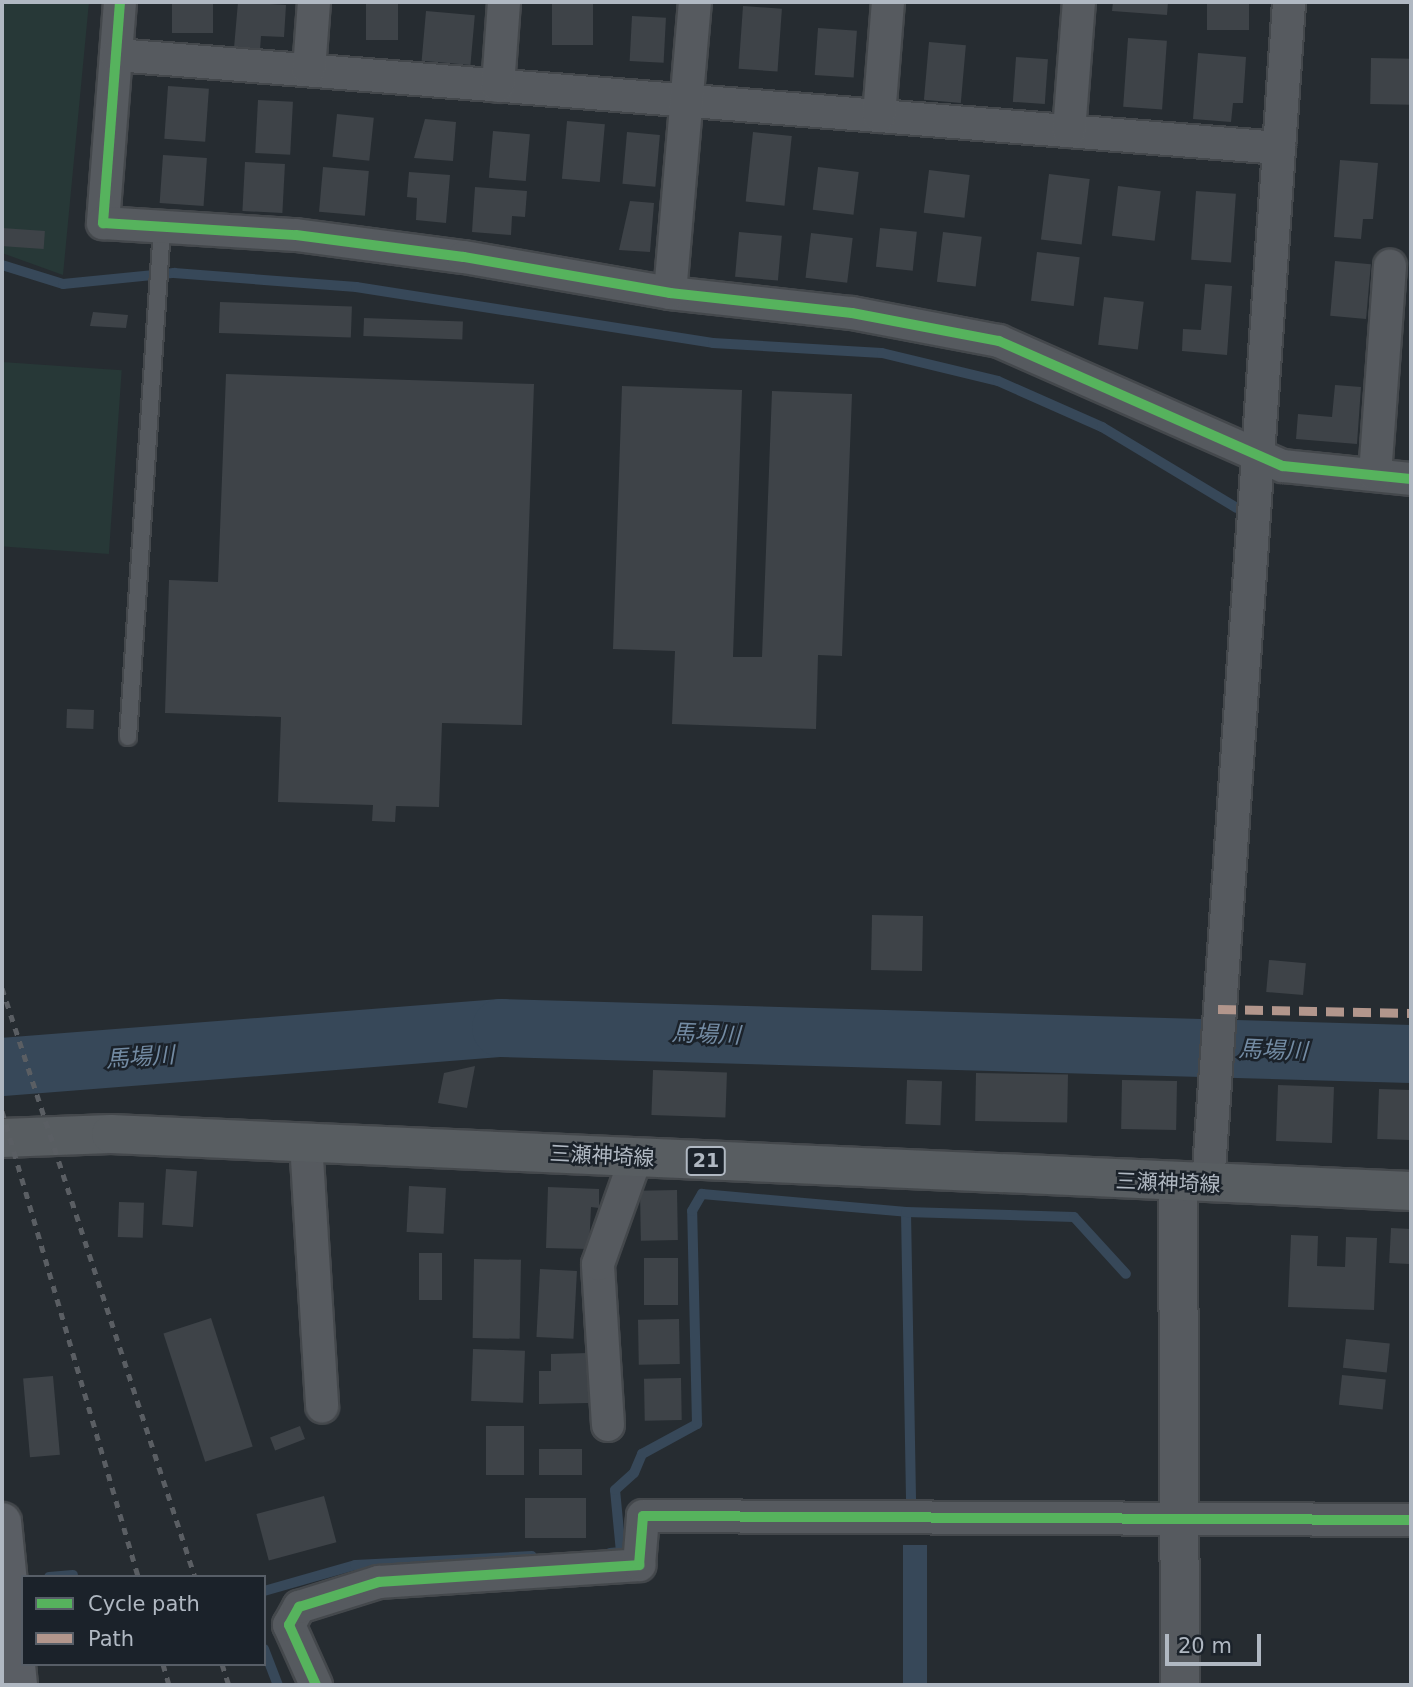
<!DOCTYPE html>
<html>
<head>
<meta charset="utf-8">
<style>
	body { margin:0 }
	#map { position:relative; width:1413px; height:1687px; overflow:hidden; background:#262c31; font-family:"DejaVu Sans","Noto Sans JP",sans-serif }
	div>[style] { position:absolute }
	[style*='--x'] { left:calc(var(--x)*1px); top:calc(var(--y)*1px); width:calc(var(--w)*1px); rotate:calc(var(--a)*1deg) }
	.green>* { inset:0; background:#273837; transform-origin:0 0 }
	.water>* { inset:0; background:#374859; transform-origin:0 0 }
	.stream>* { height:10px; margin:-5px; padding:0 5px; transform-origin:5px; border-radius:5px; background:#374859 }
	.river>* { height:58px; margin:-29px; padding:0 29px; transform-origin:29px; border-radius:29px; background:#374859 }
	.building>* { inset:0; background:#3e4348; transform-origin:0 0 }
	.roads { filter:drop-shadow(2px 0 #44484c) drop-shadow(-2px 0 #44484c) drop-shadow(0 2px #44484c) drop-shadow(0 -2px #44484c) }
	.service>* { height:16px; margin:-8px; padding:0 8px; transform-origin:8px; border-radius:8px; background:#565a5f }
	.minor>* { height:32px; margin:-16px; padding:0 16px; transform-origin:16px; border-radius:16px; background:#565a5f }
	.tertiary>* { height:38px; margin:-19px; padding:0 19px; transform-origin:19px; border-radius:19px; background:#565a5f }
	.secondary>* { height:38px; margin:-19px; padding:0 19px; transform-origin:19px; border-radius:19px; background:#5a5e64 }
	.primary>* { height:38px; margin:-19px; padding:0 19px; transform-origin:19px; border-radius:19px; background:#585d61 }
	.rail>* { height:5px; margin-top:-2.5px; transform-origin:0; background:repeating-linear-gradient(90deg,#5a5e63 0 7px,transparent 0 14px) }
	.quiet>* { height:9px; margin-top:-4.5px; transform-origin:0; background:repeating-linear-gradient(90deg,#b2968c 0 18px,transparent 0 27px) }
	.cycleway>* { height:10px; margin:-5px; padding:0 5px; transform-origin:5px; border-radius:5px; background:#56b35d }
	span { translate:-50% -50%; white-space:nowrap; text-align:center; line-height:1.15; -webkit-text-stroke:5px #1b222a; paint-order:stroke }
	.shield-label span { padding:2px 5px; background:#1b222a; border:2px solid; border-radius:5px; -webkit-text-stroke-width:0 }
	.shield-label { font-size:19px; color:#b0b8c2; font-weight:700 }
	.street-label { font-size:21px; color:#b0b8c2 }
	.water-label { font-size:23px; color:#738ba3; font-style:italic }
	.frame { position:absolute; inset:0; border:4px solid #b0b8c2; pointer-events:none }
	.legend { position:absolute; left:21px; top:1575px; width:245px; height:91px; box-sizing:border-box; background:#1b222a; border:2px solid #575e67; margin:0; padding:9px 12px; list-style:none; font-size:21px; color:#b0b8c2 }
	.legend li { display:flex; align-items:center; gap:14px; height:35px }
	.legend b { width:35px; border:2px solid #575e67 }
	.scale { position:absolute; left:1165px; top:1634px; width:96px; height:32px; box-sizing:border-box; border:4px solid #b0b8c2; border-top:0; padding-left:9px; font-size:21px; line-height:24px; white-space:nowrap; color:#b0b8c2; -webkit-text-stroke:5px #1b222a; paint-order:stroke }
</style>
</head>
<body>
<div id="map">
	<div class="green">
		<i style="clip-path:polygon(2px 2px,89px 2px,63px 275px,2px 253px)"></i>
		<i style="left:2px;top:362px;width:120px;height:184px;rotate:4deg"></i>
	</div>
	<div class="water">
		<i style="left:903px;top:1545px;width:24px;height:140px"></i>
	</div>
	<div class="stream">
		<i style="--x:2;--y:265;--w:64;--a:17.3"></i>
		<i style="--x:63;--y:284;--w:112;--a:-5.7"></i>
		<i style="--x:174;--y:273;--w:183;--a:4.4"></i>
		<i style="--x:356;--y:287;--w:361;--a:8.9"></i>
		<i style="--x:713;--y:343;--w:169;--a:3.4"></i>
		<i style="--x:882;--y:353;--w:119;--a:13.6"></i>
		<i style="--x:998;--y:381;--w:114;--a:23.9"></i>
		<i style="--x:1102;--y:427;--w:157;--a:31"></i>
		<i style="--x:906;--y:1212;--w:292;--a:89"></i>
		<i style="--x:610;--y:1553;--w:11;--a:-5"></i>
		<i style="--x:621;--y:1552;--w:62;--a:-95.5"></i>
		<i style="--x:615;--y:1490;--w:25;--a:-42"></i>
		<i style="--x:634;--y:1473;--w:21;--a:-67"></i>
		<i style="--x:642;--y:1454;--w:63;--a:-28.6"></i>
		<i style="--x:697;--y:1424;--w:213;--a:-91.3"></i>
		<i style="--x:692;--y:1211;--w:20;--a:-60"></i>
		<i style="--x:702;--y:1194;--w:205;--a:5"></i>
		<i style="--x:906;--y:1212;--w:168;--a:1.7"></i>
		<i style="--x:1074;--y:1217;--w:77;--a:47.6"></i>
		<i style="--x:49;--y:1577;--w:24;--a:-5"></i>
		<i style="--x:264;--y:1591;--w:95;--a:-15.9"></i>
		<i style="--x:355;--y:1565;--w:177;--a:-2.9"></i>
		<i style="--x:264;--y:1649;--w:39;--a:69"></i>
	</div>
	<div class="river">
		<i style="--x:2;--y:1067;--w:501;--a:-4.47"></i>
		<i style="--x:501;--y:1028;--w:910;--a:1.64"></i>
	</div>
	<div class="building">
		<i style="left:172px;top:2px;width:41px;height:31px"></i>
		<i style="clip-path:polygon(238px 2px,286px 5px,284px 37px,261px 36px,260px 50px,234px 48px)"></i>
		<i style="left:366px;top:2px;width:32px;height:38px"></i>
		<i style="left:552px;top:2px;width:41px;height:43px"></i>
		<i style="clip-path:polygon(1113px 2px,1168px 2px,1167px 15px,1112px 11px)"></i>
		<i style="left:1207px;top:2px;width:42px;height:28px"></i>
		<i style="left:743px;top:6px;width:39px;height:63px;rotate:4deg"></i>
		<i style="left:426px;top:11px;width:49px;height:50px;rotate:5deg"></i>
		<i style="left:632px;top:16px;width:34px;height:45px;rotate:3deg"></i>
		<i style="left:818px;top:28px;width:39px;height:47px;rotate:4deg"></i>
		<i style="left:1128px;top:38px;width:39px;height:69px;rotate:4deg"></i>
		<i style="left:929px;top:42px;width:37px;height:58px;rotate:5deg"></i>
		<i style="clip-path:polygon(1198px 53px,1246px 57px,1243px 103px,1233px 103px,1231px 122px,1193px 119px)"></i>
		<i style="left:1016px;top:57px;width:32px;height:45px;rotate:4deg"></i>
		<i style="left:1371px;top:58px;width:40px;height:46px;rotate:1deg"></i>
		<i style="left:168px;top:86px;width:41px;height:53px;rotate:4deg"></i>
		<i style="left:258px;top:100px;width:35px;height:53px;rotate:3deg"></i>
		<i style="left:337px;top:114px;width:37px;height:43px;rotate:6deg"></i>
		<i style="clip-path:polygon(425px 119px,456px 122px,453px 161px,414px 158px)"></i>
		<i style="left:567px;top:121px;width:38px;height:58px;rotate:5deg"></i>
		<i style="left:493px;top:131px;width:37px;height:47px;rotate:5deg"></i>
		<i style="left:627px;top:132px;width:33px;height:52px;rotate:5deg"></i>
		<i style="left:753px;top:132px;width:39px;height:70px;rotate:6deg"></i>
		<i style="left:163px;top:155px;width:44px;height:48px;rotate:4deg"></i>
		<i style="clip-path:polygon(1340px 160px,1378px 163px,1373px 219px,1363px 219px,1361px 239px,1334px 237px)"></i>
		<i style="left:245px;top:162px;width:40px;height:49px;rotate:3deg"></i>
		<i style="left:323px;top:167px;width:46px;height:45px;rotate:5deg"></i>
		<i style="left:818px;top:167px;width:41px;height:43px;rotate:7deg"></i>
		<i style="left:929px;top:170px;width:41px;height:43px;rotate:7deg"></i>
		<i style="clip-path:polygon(409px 172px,450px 175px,446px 223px,416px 220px,417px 198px,407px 197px)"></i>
		<i style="left:1049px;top:174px;width:41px;height:66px;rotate:7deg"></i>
		<i style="left:1118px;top:186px;width:43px;height:50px;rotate:7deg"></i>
		<i style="clip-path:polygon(475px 187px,527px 191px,525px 217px,512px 216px,511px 235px,472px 232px)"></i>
		<i style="left:1196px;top:191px;width:40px;height:69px;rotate:4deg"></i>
		<i style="clip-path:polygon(630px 201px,654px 203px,650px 252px,619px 250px)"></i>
		<i style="left:2px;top:228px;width:43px;height:18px;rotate:4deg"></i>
		<i style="left:880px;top:228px;width:37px;height:39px;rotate:6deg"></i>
		<i style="left:739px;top:232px;width:43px;height:45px;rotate:5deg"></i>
		<i style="left:943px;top:232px;width:39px;height:50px;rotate:7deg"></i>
		<i style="left:811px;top:233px;width:42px;height:45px;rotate:7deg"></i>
		<i style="left:1037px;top:252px;width:43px;height:49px;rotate:7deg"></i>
		<i style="left:1335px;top:261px;width:36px;height:55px;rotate:5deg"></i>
		<i style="clip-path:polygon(1205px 284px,1232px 286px,1227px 355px,1182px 351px,1183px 329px,1201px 330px)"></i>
		<i style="left:1104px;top:297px;width:40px;height:48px;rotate:7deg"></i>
		<i style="left:220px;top:302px;width:132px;height:31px;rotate:2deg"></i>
		<i style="clip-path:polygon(93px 312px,128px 315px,126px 328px,90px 326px)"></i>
		<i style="left:364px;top:318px;width:99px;height:18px;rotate:2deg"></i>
		<i style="clip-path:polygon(226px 374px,534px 384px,522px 725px,442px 723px,439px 807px,396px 806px,395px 822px,372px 821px,373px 805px,278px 802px,281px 717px,165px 713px,169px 580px,218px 582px)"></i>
		<i style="clip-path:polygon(1335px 385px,1361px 387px,1357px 444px,1296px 439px,1298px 414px,1332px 417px)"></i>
		<i style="clip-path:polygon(622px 386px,742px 390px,733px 657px,762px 657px,772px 391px,852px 394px,842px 656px,818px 655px,816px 729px,672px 724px,675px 651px,613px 649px)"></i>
		<i style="left:67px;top:709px;width:27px;height:19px;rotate:2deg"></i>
		<i style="left:872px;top:915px;width:51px;height:55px;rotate:1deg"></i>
		<i style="left:1269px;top:960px;width:37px;height:32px;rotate:5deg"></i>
		<i style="clip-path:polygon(475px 1066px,467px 1108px,438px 1103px,444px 1073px)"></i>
		<i style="left:653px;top:1070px;width:74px;height:45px;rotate:2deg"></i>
		<i style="left:976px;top:1073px;width:92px;height:48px;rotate:1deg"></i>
		<i style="left:907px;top:1080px;width:35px;height:44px;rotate:2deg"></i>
		<i style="left:1122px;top:1080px;width:55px;height:49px;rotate:1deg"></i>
		<i style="left:1278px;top:1085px;width:56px;height:56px;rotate:2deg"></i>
		<i style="left:1379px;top:1089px;width:32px;height:50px;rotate:2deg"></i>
		<i style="left:166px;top:1169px;width:31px;height:56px;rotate:4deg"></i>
		<i style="left:409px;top:1186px;width:37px;height:46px;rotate:3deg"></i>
		<i style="clip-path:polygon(548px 1187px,599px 1189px,599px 1208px,591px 1207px,589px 1249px,546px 1248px)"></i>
		<i style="left:677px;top:1190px;width:50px;height:37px;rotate:89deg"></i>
		<i style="left:119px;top:1202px;width:25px;height:35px;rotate:2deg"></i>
		<i style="left:1391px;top:1228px;width:20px;height:35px;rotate:3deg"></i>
		<i style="clip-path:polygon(1291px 1235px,1318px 1236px,1317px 1266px,1345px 1267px,1346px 1237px,1377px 1238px,1374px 1310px,1288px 1307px)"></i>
		<i style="left:419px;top:1253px;width:23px;height:47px"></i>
		<i style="left:644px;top:1258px;width:34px;height:47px"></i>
		<i style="left:474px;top:1259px;width:47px;height:79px;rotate:1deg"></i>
		<i style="left:540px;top:1269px;width:37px;height:68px;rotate:3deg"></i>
		<i style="left:211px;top:1318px;width:135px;height:50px;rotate:72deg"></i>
		<i style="left:679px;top:1319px;width:45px;height:41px;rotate:89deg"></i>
		<i style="left:1346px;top:1339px;width:44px;height:29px;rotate:6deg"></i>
		<i style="left:473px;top:1349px;width:52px;height:52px;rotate:2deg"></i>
		<i style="clip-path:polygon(588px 1353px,588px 1403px,539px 1404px,539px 1371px,551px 1371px,551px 1354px)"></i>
		<i style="left:1342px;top:1375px;width:44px;height:30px;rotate:6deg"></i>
		<i style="left:53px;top:1376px;width:79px;height:30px;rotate:85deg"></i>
		<i style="left:681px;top:1378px;width:42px;height:37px;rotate:89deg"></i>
		<i style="left:300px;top:1426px;width:14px;height:32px;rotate:69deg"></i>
		<i style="left:486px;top:1426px;width:38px;height:49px"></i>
		<i style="left:582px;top:1449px;width:26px;height:43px;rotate:90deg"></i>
		<i style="left:324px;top:1496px;width:48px;height:70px;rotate:75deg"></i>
		<i style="left:586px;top:1498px;width:40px;height:61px;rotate:90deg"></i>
	</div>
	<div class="roads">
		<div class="service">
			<i style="--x:128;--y:737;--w:510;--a:-86.18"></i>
		</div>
		<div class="minor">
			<i style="--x:120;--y:2;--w:222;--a:94.4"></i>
			<i style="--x:103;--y:223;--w:193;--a:3.6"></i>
			<i style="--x:296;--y:235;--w:169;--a:7.5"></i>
			<i style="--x:464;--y:257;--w:209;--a:9.9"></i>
			<i style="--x:670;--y:293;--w:183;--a:6.3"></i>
			<i style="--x:852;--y:313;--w:150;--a:10.8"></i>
			<i style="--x:999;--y:341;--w:310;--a:23.8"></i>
			<i style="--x:1283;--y:466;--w:129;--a:5.8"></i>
			<i style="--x:116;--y:55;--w:1167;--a:4.57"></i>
			<i style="--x:309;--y:70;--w:68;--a:-85.8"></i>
			<i style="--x:498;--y:86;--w:84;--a:-85.9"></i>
			<i style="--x:879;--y:116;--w:114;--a:-85.5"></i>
			<i style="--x:1069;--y:131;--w:129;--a:-85.6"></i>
			<i style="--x:670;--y:293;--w:292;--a:-85.1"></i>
			<i style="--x:1375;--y:475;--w:210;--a:-85.9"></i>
			<i style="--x:306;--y:1142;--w:265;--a:86.5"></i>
			<i style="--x:1208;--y:1185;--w:1186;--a:-86.08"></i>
			<i style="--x:608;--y:1425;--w:161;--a:-93.6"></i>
			<i style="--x:598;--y:1264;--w:114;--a:-70.4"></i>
			<i style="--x:316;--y:1685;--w:66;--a:-114.2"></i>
			<i style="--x:289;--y:1625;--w:21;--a:-61"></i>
			<i style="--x:299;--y:1607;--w:84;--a:-17.4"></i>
			<i style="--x:379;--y:1582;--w:261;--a:-3.7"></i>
			<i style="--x:639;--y:1565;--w:49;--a:-85.3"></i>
			<i style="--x:643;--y:1516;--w:768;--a:0.3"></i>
		</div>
		<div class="tertiary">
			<i style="--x:1178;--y:1184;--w:501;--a:89.77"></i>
		</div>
		<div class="secondary">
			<i style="--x:2;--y:1522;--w:164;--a:84.4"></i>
		</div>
		<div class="primary">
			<i style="--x:2;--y:1138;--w:109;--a:-2.1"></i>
			<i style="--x:111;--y:1134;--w:1301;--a:2.51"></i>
		</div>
	</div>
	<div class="rail">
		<i style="--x:2;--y:988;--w:620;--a:71.86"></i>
		<i style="--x:2;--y:1111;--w:485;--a:73.7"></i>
		<i style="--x:163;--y:1664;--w:22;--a:74"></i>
		<i style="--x:222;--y:1664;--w:22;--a:72"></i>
	</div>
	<div class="quiet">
		<i style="--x:1218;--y:1009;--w:193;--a:1.2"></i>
	</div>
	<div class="cycleway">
		<i style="--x:120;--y:2;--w:222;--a:94.4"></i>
		<i style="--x:103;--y:223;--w:193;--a:3.6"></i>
		<i style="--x:296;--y:235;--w:169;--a:7.5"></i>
		<i style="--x:464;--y:257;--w:209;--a:9.9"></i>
		<i style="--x:670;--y:293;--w:183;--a:6.3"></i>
		<i style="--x:852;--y:313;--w:150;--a:10.8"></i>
		<i style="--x:999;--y:341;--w:310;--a:23.8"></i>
		<i style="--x:1283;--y:466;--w:129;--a:5.8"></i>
		<i style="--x:316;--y:1685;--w:66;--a:-114.2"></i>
		<i style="--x:289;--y:1625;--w:21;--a:-61"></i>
		<i style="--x:299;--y:1607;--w:84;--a:-17.4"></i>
		<i style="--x:379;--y:1582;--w:261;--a:-3.7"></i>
		<i style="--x:639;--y:1565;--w:49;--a:-85.3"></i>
		<i style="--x:643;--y:1516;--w:768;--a:0.3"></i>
	</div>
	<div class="shield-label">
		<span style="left:706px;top:1161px">21</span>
	</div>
	<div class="street-label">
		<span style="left:602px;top:1156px;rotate:3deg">三瀬神埼線</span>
		<span style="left:1168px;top:1183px;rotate:2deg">三瀬神埼線</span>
	</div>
	<div class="water-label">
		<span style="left:706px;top:1034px;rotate:2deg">馬場川</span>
		<span style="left:1273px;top:1050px;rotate:2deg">馬場川</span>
		<span style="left:140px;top:1057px;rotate:-4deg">馬場川</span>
	</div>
	<div class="frame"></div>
	<ul class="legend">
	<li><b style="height:9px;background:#56b35d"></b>Cycle path</li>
	<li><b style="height:9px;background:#b2968c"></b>Path</li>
	</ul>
	<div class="scale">20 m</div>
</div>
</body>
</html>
